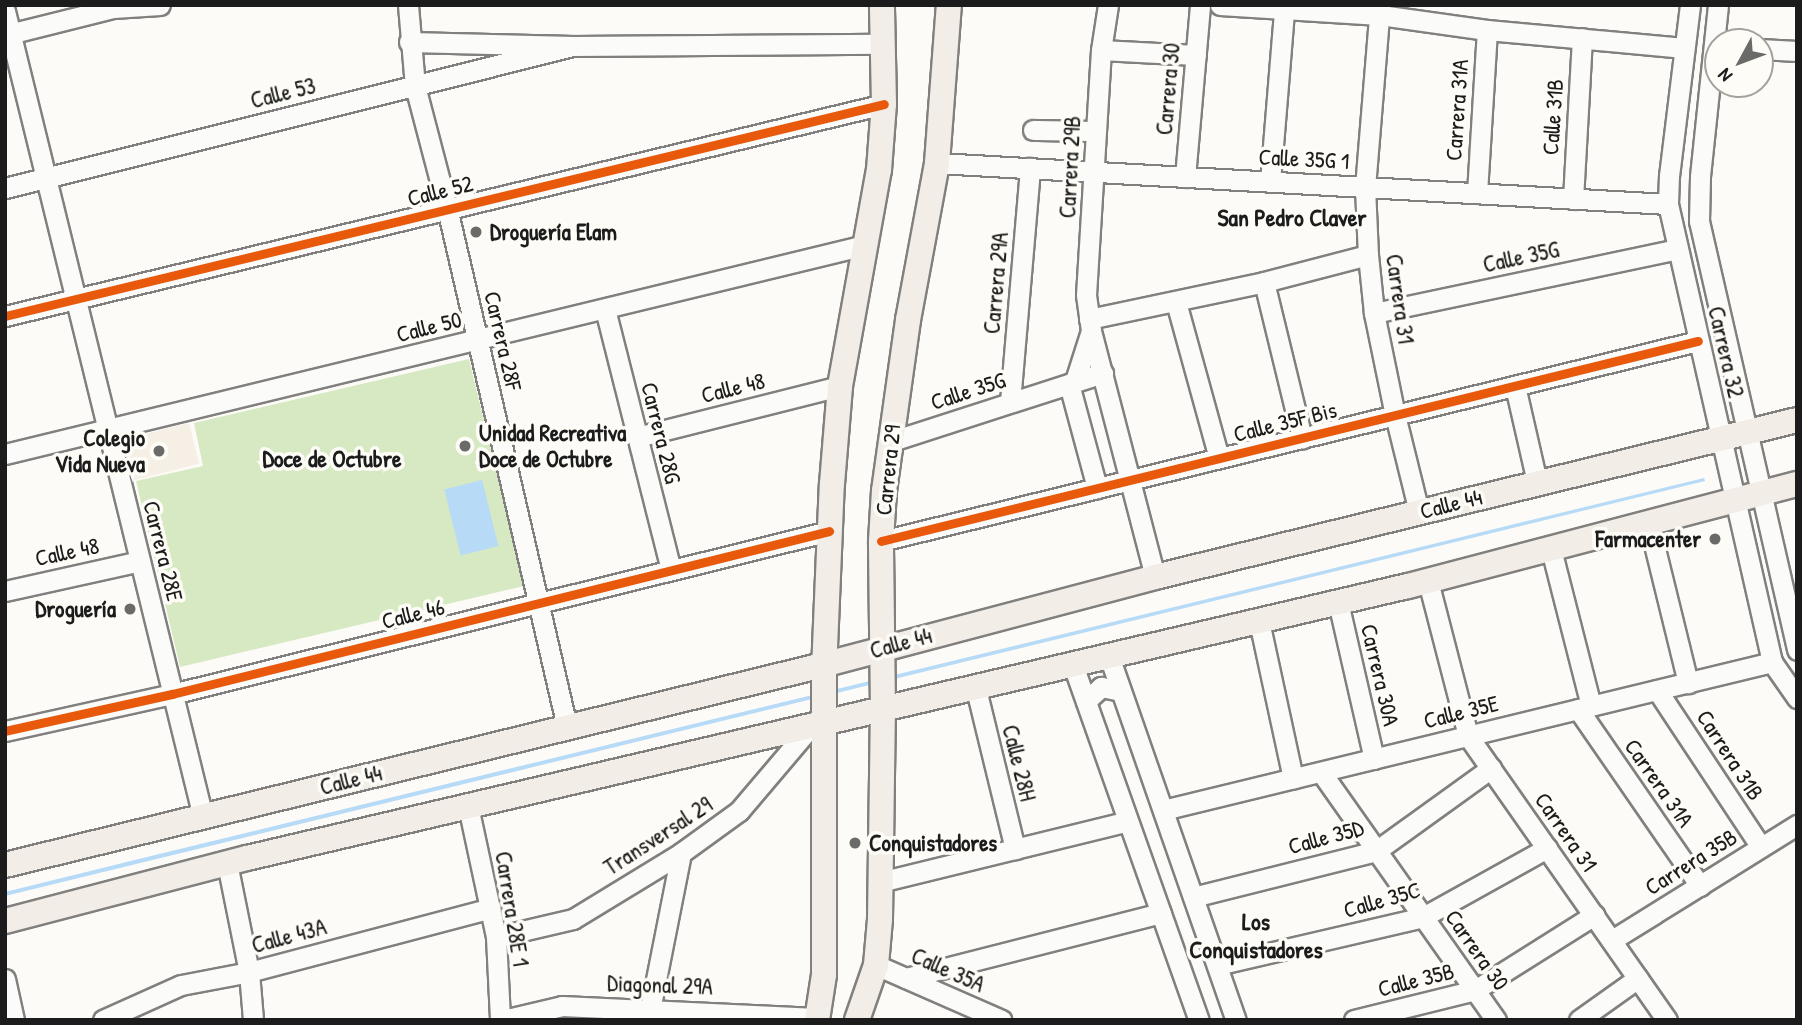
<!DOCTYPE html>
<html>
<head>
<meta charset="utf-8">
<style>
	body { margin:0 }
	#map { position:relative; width:1802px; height:1025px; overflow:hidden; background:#fcfbf8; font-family:"Patrick Hand",sans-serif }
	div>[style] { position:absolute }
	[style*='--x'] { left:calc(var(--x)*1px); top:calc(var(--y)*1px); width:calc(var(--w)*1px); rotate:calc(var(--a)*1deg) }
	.built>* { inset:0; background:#f6efe5; transform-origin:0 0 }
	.green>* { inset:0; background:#d7e9c2 }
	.water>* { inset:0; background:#b7daf7; transform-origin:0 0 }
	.roads { filter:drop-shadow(2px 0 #81807f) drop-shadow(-2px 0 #81807f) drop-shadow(0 2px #81807f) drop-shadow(0 -2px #81807f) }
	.minor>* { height:19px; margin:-9.5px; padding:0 9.5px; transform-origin:9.5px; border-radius:9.5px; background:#fbfbf9 }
	.major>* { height:24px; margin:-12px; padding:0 12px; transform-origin:12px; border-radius:12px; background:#f2eee7 }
	.cycleway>* { height:9px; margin:-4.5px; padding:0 4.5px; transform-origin:4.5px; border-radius:4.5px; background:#e8590c }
	.dots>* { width:19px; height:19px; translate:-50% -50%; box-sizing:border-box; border:4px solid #fdfcf7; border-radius:50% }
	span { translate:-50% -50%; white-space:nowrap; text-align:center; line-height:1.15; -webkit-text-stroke:7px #fdfcf7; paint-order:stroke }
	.street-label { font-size:23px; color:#1c1c1c }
	.poi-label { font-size:23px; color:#1c1c1c; font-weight:700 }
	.left { translate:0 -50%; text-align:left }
	.right { translate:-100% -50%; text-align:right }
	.neighbourhood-label { font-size:24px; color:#1c1c1c; font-weight:700 }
	.frame { position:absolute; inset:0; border:7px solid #1c1c1c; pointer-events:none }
	.north { position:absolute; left:1704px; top:28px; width:70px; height:70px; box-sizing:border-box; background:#fdfcf7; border:2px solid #a3a29f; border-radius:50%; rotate:229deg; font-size:19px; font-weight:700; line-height:28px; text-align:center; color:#1c1c1c }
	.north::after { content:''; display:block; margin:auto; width:24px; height:32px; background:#6a6a69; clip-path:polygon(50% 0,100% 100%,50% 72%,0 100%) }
</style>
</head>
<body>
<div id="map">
	<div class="built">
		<i style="left:189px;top:423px;width:42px;height:72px;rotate:76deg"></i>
	</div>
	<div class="green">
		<i style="clip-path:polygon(469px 359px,524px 586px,180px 667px,136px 481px,203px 466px,194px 423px)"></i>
	</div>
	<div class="water">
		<i style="clip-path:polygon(1704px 478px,1705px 481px,5px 896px,5px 892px,151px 856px)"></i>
		<i style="left:482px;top:480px;width:68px;height:39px;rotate:76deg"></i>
	</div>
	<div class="roads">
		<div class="minor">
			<i style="--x:408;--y:5;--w:81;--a:85.1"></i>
			<i style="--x:415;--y:86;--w:126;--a:75.3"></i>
			<i style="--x:447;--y:208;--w:533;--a:76.98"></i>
			<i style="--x:1108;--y:5;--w:46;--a:98.8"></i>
			<i style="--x:1101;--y:50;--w:245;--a:93.5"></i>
			<i style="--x:1086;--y:295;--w:36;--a:82"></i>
			<i style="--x:1091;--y:331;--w:254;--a:75.4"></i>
			<i style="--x:1220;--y:5;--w:160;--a:3.6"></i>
			<i style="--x:1380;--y:15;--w:108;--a:8"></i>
			<i style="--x:1487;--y:30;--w:198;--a:5.2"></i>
			<i style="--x:1380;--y:5;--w:183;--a:94.7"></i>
			<i style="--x:1365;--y:187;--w:68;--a:87.5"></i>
			<i style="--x:1368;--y:255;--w:58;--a:84.1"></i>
			<i style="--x:1374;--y:313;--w:104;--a:78.4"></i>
			<i style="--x:1395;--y:415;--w:100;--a:76.1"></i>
			<i style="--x:1690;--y:5;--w:171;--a:97"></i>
			<i style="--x:1669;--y:175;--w:29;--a:92"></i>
			<i style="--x:1668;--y:204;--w:470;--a:77.2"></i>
			<i style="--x:1772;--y:662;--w:44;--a:55.2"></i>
			<i style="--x:1718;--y:5;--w:173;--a:96"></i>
			<i style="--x:1700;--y:177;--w:44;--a:91.3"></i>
			<i style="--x:1699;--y:221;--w:440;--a:77.1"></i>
			<i style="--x:5;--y:11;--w:830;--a:76.2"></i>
			<i style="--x:5;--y:35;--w:111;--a:-14"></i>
			<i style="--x:113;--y:8;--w:47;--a:-3.7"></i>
			<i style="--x:409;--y:42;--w:164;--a:1.4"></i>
			<i style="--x:573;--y:46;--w:310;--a:-0.4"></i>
			<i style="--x:1760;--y:49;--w:37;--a:3"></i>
			<i style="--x:1101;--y:50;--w:95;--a:3"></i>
			<i style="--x:1033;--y:130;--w:63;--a:0.9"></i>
			<i style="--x:937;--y:163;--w:732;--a:3.21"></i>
			<i style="--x:1185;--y:177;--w:173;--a:-85"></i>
			<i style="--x:1270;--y:182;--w:172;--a:-85.3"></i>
			<i style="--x:5;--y:188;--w:585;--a:-14.04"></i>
			<i style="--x:1477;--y:193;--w:163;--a:-86.5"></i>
			<i style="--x:1573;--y:199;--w:161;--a:-86.8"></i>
			<i style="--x:1264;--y:282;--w:161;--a:76.3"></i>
			<i style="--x:1176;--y:302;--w:162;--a:74.6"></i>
			<i style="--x:605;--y:309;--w:268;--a:75.8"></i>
			<i style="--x:1374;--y:313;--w:310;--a:-11.9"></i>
			<i style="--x:5;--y:316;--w:904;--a:-13.56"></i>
			<i style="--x:1089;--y:319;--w:179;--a:-11.9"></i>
			<i style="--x:1264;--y:282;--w:107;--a:-14.6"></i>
			<i style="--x:1075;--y:381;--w:52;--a:-72.3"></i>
			<i style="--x:1069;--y:384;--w:108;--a:74.9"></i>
			<i style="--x:1515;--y:386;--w:98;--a:77.1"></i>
			<i style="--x:1010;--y:402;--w:235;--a:-85.1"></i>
			<i style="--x:637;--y:437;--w:209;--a:-14.1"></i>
			<i style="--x:889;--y:442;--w:225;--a:-17.9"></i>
			<i style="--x:5;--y:454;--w:885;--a:-13.66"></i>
			<i style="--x:1649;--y:524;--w:164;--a:76.2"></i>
			<i style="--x:881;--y:541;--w:841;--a:-13.76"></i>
			<i style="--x:1551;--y:549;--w:162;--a:75.7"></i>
			<i style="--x:1428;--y:581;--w:160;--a:75.5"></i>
			<i style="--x:1468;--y:736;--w:347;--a:55"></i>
			<i style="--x:5;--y:591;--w:138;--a:-12.5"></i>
			<i style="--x:1338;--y:602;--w:161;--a:77.1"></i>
			<i style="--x:1259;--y:621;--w:161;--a:77.8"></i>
			<i style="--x:1109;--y:656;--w:386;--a:70.8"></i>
			<i style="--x:1073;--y:665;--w:377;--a:70.5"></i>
			<i style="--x:976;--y:689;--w:165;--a:76.3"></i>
			<i style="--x:1657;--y:690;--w:188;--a:56.5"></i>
			<i style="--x:1086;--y:701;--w:21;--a:-43"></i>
			<i style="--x:1101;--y:687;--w:20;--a:11"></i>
			<i style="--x:1578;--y:709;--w:215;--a:55.4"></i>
			<i style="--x:5;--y:731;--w:171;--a:-12.5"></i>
			<i style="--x:172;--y:694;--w:677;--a:-13.93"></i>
			<i style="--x:1321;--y:772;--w:304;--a:54.8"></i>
			<i style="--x:468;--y:806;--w:134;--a:77.9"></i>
			<i style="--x:496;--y:937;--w:83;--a:87.2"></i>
			<i style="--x:1163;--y:810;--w:627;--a:-13.66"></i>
			<i style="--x:227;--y:863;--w:111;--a:78.6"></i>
			<i style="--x:249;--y:972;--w:48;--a:85.2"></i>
			<i style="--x:880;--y:882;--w:255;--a:-13.8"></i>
			<i style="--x:1193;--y:897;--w:189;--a:-14.1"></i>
			<i style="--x:1376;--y:851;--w:142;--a:-35.8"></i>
			<i style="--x:496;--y:937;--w:79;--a:-13.2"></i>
			<i style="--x:573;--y:919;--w:127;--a:-31.4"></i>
			<i style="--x:681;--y:853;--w:72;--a:-35.9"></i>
			<i style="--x:739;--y:811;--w:113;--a:-49.7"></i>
			<i style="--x:1612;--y:940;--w:218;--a:-31.9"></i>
			<i style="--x:876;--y:965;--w:137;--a:23.7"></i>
			<i style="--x:1217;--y:965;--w:212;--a:-13.1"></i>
			<i style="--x:1423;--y:917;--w:142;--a:-29.1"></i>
			<i style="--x:906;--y:978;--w:263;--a:-14.3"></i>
			<i style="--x:5;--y:979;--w:42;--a:77.6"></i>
			<i style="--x:103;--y:1020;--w:85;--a:-24.2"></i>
			<i style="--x:181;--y:985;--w:69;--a:-10.8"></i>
			<i style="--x:249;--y:972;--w:250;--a:-14.8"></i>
			<i style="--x:503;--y:1020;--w:61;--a:-13.3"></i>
			<i style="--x:562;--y:1006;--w:255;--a:2.7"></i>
			<i style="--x:648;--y:1020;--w:170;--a:-78.8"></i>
			<i style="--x:1354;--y:1020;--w:125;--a:-13.9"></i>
			<i style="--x:1475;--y:990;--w:141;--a:-32.2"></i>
			<i style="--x:1579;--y:1020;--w:72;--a:-35.4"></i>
		</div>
		<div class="major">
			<i style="--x:5;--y:865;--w:834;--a:-13.74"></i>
			<i style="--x:815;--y:667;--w:352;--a:-14.8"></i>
			<i style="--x:1155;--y:577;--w:661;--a:-13.74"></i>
			<i style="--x:5;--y:921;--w:250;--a:-14.6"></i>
			<i style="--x:247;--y:858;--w:1192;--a:-13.19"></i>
			<i style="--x:1408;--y:586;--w:402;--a:-14.7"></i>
			<i style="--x:817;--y:1020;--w:46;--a:-81.2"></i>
			<i style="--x:824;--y:975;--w:304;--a:-90"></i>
			<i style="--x:824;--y:671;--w:187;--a:-87.6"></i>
			<i style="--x:832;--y:484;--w:98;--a:-85.3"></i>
			<i style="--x:840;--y:386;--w:219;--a:-79.8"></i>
			<i style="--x:879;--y:170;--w:66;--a:-85.7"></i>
			<i style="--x:884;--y:104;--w:99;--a:-91.2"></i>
			<i style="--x:857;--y:1020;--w:58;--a:-70.9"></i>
			<i style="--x:876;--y:965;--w:46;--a:-85"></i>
			<i style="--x:880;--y:919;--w:209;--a:-89.2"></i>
			<i style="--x:883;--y:710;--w:169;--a:-90.7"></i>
			<i style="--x:881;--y:541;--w:50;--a:-86.6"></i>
			<i style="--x:884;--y:491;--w:173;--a:-82"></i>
			<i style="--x:908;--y:320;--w:160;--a:-79.5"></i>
			<i style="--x:937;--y:163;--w:158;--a:-85.7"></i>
		</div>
	</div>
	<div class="cycleway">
		<i style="--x:5;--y:316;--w:904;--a:-13.56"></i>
		<i style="--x:881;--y:541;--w:841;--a:-13.76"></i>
		<i style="--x:5;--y:731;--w:171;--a:-12.5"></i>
		<i style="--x:172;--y:694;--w:677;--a:-13.93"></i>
	</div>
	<div class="dots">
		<i style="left:476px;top:232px;background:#6a6a69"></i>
		<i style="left:465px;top:446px;background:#6a6a69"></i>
		<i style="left:159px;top:451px;background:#6a6a69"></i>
		<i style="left:1715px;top:539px;background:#6a6a69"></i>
		<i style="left:130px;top:609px;background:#6a6a69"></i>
		<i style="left:855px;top:843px;background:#6a6a69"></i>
	</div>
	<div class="street-label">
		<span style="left:1168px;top:89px;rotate:-85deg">Carrera 30</span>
		<span style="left:283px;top:93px;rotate:-14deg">Calle 53</span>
		<span style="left:1457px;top:110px;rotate:-86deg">Carrera 31A</span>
		<span style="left:1553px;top:117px;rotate:-86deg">Calle 31B</span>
		<span style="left:1304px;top:159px;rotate:3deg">Calle 35G 1</span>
		<span style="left:1070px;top:167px;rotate:-87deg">Carrera 29B</span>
		<span style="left:440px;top:191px;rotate:-14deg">Calle 52</span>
		<span style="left:1521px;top:257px;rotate:-12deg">Calle 35G</span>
		<span style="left:996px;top:283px;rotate:-85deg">Carrera 29A</span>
		<span style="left:1400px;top:299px;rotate:82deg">Carrera 31</span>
		<span style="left:429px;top:327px;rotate:-14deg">Calle 50</span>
		<span style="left:503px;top:341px;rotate:77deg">Carrera 28F</span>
		<span style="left:1726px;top:352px;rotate:77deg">Carrera 32</span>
		<span style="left:733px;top:388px;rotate:-14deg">Calle 48</span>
		<span style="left:968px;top:391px;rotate:-18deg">Calle 35G</span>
		<span style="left:1285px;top:422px;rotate:-14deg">Calle 35F Bis</span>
		<span style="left:661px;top:433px;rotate:76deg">Carrera 28G</span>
		<span style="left:888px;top:470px;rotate:-84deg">Carrera 29</span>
		<span style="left:1451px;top:504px;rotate:-14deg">Calle 44</span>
		<span style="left:163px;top:551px;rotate:76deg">Carrera 28E</span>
		<span style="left:67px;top:552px;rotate:-12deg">Calle 48</span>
		<span style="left:413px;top:614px;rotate:-14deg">Calle 46</span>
		<span style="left:901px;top:643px;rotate:-15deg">Calle 44</span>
		<span style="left:1380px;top:675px;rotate:77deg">Carrera 30A</span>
		<span style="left:1461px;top:712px;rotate:-14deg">Calle 35E</span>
		<span style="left:1730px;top:755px;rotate:57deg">Carrera 31B</span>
		<span style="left:1019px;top:763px;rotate:76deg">Calle 28H</span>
		<span style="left:351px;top:780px;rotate:-14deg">Calle 44</span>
		<span style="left:1659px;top:783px;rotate:55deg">Carrera 31A</span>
		<span style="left:1566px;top:832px;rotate:55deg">Carrera 31</span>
		<span style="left:658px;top:836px;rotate:-33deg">Transversal 29</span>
		<span style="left:1326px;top:837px;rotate:-15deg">Calle 35D</span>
		<span style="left:1691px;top:862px;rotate:-32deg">Carrera 35B</span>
		<span style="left:1382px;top:900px;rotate:-16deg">Calle 35C</span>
		<span style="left:512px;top:909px;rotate:81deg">Carrera 28E 1</span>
		<span style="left:289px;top:936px;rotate:-15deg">Calle 43A</span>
		<span style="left:1477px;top:950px;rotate:55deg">Carrera 30</span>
		<span style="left:948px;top:970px;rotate:24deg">Calle 35A</span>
		<span style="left:1416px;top:980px;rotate:-14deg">Calle 35B</span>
		<span style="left:660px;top:985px;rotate:2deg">Diagonal 29A</span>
	</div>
	<div class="poi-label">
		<span class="left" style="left:490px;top:232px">Droguería Elam</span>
		<span class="left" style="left:479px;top:446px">Unidad Recreativa<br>Doce de Octubre</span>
		<span class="right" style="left:145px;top:451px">Colegio<br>Vida Nueva</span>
		<span class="right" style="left:1701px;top:539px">Farmacenter</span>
		<span class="right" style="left:116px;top:609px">Droguería</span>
		<span class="left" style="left:869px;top:843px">Conquistadores</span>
	</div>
	<div class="neighbourhood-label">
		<span style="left:1292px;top:218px">San Pedro Claver</span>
		<span style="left:332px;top:459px">Doce de Octubre</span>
		<span style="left:1256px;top:936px">Los<br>Conquistadores</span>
	</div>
	<div class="frame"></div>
	<div class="north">N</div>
</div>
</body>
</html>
